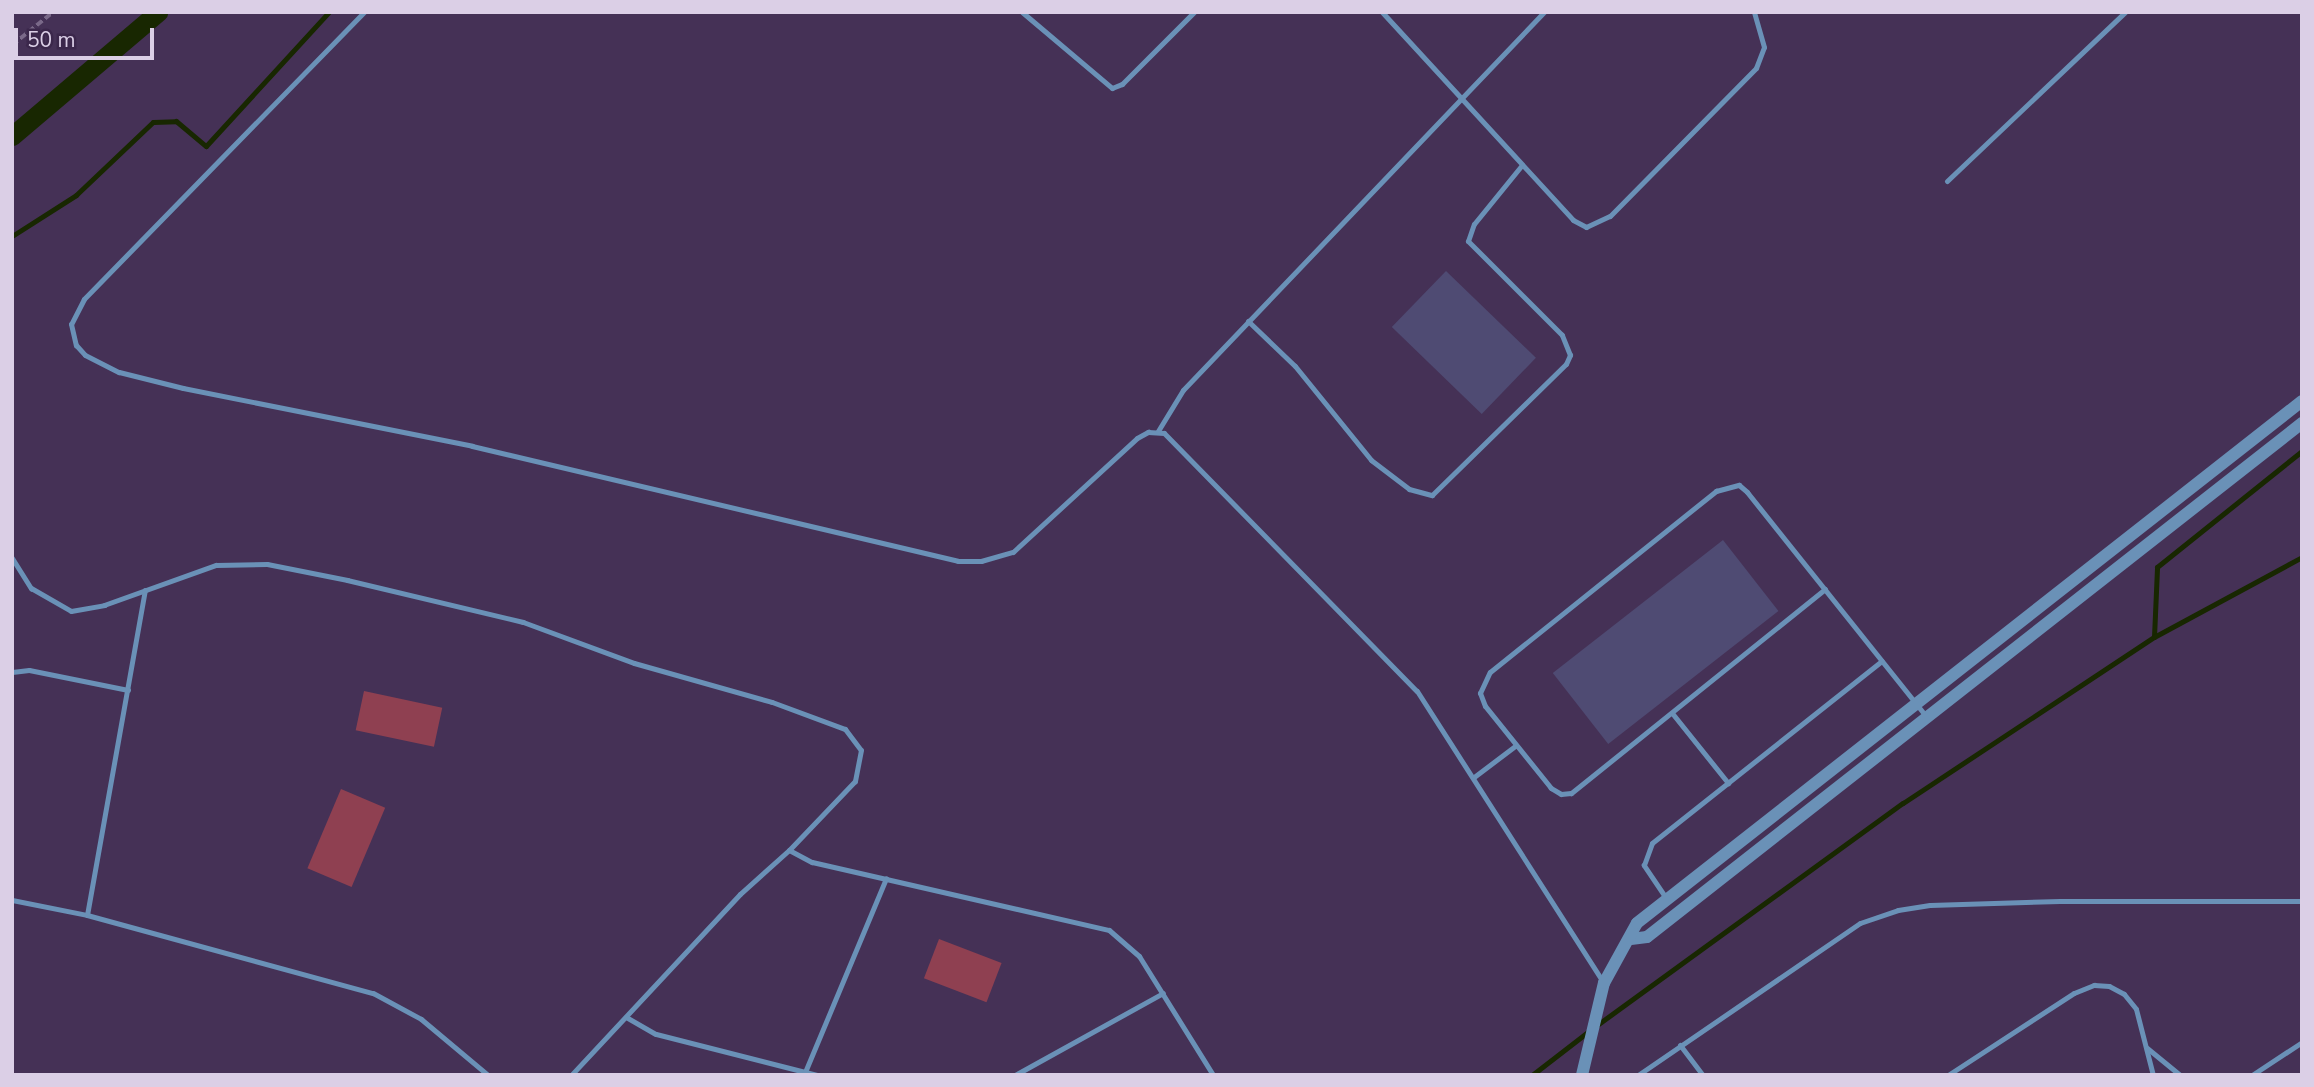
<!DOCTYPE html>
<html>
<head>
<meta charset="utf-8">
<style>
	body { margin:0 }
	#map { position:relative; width:2314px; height:1087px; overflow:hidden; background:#453156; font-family:"Nunito Sans",sans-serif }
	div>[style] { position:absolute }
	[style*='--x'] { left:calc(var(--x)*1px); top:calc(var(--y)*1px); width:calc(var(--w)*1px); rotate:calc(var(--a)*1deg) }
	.green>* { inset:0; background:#8f4051; transform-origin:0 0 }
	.stream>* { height:5px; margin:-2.5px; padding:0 2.5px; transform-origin:2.5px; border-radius:2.5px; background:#182701 }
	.canal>* { height:19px; margin:-9.5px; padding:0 9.5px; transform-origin:9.5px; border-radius:9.5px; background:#182701 }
	.building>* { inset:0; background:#4f4b73; transform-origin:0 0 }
	.path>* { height:3.5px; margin-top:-1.75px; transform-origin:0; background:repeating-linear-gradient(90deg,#7a6989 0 7px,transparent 0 10.5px) }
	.service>* { height:5px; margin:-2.5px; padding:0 2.5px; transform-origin:2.5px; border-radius:2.5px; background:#6a91b7 }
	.tertiary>* { height:12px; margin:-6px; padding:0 6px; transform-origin:6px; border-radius:6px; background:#6a91b7 }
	span { translate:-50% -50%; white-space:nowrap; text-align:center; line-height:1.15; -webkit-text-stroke:6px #3b274b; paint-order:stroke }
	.frame { position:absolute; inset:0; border:14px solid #dbcfe6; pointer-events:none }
	.scale { position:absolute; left:14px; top:28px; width:140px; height:32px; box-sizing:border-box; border:4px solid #dbcfe6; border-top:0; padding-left:9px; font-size:21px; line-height:24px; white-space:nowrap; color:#dbcfe6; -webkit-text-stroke:5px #3b274b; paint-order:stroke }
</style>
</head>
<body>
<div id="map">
	<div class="green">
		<i style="left:364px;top:691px;width:80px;height:40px;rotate:12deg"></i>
		<i style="left:341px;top:789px;width:48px;height:86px;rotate:23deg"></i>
		<i style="left:939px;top:939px;width:67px;height:42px;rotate:21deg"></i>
	</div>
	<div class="stream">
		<i style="--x:12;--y:236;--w:76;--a:-32.6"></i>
		<i style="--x:76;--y:195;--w:106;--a:-43.5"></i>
		<i style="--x:153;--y:122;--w:23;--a:-2"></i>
		<i style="--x:176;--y:121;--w:39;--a:40"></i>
		<i style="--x:206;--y:146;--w:182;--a:-47.5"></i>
		<i style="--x:2154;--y:637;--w:70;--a:-87.5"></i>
		<i style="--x:2157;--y:567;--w:186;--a:-38.7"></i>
		<i style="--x:1597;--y:1025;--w:378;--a:-36"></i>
		<i style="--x:1903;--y:803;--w:301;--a:-33.5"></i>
		<i style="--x:2154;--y:637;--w:168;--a:-28.4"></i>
		<i style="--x:1532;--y:1075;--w:72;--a:-37.7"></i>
	</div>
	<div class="canal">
		<i style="--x:12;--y:136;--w:192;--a:-40.3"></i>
	</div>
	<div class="building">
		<i style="left:1446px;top:271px;width:125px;height:78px;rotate:44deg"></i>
		<i style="left:1723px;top:540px;width:90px;height:216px;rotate:52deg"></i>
	</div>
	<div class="path">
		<i style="--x:12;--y:45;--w:53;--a:-38.8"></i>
	</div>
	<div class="service">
		<i style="--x:364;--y:12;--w:401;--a:134.3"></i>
		<i style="--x:84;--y:299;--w:28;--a:117"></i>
		<i style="--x:71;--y:324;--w:22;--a:77"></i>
		<i style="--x:76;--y:345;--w:13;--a:48"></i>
		<i style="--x:85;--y:355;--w:38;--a:27"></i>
		<i style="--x:119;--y:372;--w:66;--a:14"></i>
		<i style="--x:183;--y:388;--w:295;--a:11.3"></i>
		<i style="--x:472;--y:446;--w:499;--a:13.3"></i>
		<i style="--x:958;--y:561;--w:23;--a:0"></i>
		<i style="--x:981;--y:561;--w:33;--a:-16"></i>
		<i style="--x:1013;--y:552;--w:168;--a:-42.6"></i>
		<i style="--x:1137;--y:438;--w:13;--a:-29"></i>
		<i style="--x:1148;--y:432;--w:16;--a:4"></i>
		<i style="--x:1164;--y:433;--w:361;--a:45.6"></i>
		<i style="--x:1417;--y:691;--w:345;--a:57.4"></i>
		<i style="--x:1022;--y:12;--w:118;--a:40.2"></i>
		<i style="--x:1112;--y:88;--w:11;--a:-22"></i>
		<i style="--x:1122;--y:84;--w:102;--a:-45"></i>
		<i style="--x:1382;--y:12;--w:282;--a:47.4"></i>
		<i style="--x:1573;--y:220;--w:15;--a:28"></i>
		<i style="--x:1586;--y:227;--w:26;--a:-25"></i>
		<i style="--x:1610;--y:216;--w:208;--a:-45.4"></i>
		<i style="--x:1756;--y:68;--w:22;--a:-69"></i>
		<i style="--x:1764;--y:47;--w:36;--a:-106"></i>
		<i style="--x:1947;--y:181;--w:245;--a:-43.5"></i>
		<i style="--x:1248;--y:321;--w:65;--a:43.8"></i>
		<i style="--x:1295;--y:366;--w:121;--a:51"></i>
		<i style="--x:1371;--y:460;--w:48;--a:37.3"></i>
		<i style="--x:1409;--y:489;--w:24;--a:15"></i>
		<i style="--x:1432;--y:495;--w:187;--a:-44.4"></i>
		<i style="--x:1566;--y:364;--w:10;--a:-66"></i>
		<i style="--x:1570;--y:355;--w:22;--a:-112"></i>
		<i style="--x:1562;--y:335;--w:133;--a:-135"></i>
		<i style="--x:1468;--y:241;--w:18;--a:-71"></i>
		<i style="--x:1474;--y:224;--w:76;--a:-50.9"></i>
		<i style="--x:1158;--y:431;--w:48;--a:-58.6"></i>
		<i style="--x:1183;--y:390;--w:523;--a:-46.32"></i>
		<i style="--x:12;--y:558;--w:36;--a:58"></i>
		<i style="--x:31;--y:588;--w:46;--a:29.9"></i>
		<i style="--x:71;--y:611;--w:34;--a:-10"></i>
		<i style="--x:104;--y:605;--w:119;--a:-19.7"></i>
		<i style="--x:216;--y:565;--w:51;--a:-1.1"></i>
		<i style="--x:267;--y:564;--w:82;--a:11.3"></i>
		<i style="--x:347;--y:580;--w:181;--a:13.4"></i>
		<i style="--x:523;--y:622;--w:118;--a:20.3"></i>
		<i style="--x:634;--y:663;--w:143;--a:15.8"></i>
		<i style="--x:772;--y:702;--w:78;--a:20.3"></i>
		<i style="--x:845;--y:729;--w:26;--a:53"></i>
		<i style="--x:861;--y:750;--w:32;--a:101"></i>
		<i style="--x:855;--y:781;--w:95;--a:133.7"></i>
		<i style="--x:789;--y:850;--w:66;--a:138.1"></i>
		<i style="--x:740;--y:894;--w:248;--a:133"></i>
		<i style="--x:1825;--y:589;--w:326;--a:141.2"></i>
		<i style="--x:1571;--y:793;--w:10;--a:174"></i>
		<i style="--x:1561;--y:794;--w:12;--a:-149"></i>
		<i style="--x:1551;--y:788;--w:105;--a:-128.8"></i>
		<i style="--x:1485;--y:706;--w:14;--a:-111"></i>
		<i style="--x:1480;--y:693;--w:23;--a:-65"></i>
		<i style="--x:1490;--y:672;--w:290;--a:-38.7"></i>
		<i style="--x:1716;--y:491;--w:24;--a:-15"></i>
		<i style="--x:1739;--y:485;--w:11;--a:41"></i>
		<i style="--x:1747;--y:492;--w:287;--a:51.4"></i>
		<i style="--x:12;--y:672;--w:17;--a:-7"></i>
		<i style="--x:29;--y:670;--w:101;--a:11.4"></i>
		<i style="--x:1672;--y:713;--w:90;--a:51.3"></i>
		<i style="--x:1474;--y:777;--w:51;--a:-37.1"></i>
		<i style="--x:789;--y:850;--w:26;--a:28"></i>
		<i style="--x:812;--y:862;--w:305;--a:12.9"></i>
		<i style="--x:1109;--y:930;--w:40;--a:41"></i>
		<i style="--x:1139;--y:956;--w:140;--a:58.1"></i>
		<i style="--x:1666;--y:898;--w:40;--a:-124"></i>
		<i style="--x:1644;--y:865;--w:23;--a:-70"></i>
		<i style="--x:1652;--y:843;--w:293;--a:-38.4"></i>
		<i style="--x:12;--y:900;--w:76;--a:11.3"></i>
		<i style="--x:87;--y:915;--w:296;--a:15.3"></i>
		<i style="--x:373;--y:993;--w:55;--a:28.4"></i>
		<i style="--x:421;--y:1019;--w:87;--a:39.9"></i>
		<i style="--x:87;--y:915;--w:330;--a:-79.9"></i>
		<i style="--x:626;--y:1017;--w:34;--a:30"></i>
		<i style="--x:656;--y:1034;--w:166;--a:14.3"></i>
		<i style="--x:1680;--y:1045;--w:38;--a:53"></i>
		<i style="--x:2147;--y:1048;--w:43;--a:39.3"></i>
		<i style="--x:805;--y:1072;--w:210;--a:-67.3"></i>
		<i style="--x:1015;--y:1075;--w:169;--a:-29"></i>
		<i style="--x:1638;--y:1075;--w:269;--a:-34.4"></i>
		<i style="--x:1860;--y:923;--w:40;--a:-18.9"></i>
		<i style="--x:1898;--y:910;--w:32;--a:-9"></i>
		<i style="--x:1930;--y:905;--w:130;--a:-1.8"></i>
		<i style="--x:2060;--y:901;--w:242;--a:0"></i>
		<i style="--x:1948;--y:1075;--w:150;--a:-33.1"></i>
		<i style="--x:2074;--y:993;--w:22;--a:-22"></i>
		<i style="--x:2094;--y:985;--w:15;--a:4"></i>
		<i style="--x:2109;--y:986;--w:17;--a:28"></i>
		<i style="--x:2124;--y:994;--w:19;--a:51"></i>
		<i style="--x:2136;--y:1009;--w:68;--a:75.6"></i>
		<i style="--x:2252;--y:1075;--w:60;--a:-33.4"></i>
	</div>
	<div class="tertiary">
		<i style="--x:1631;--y:939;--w:16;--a:-7"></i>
		<i style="--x:1647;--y:937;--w:833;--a:-38.12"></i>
		<i style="--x:1582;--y:1075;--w:95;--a:-76.6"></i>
		<i style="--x:1604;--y:983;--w:68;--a:-61.2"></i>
		<i style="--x:1637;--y:923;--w:845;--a:-38.13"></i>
	</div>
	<div class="frame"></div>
	<div class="scale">50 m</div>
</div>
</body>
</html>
